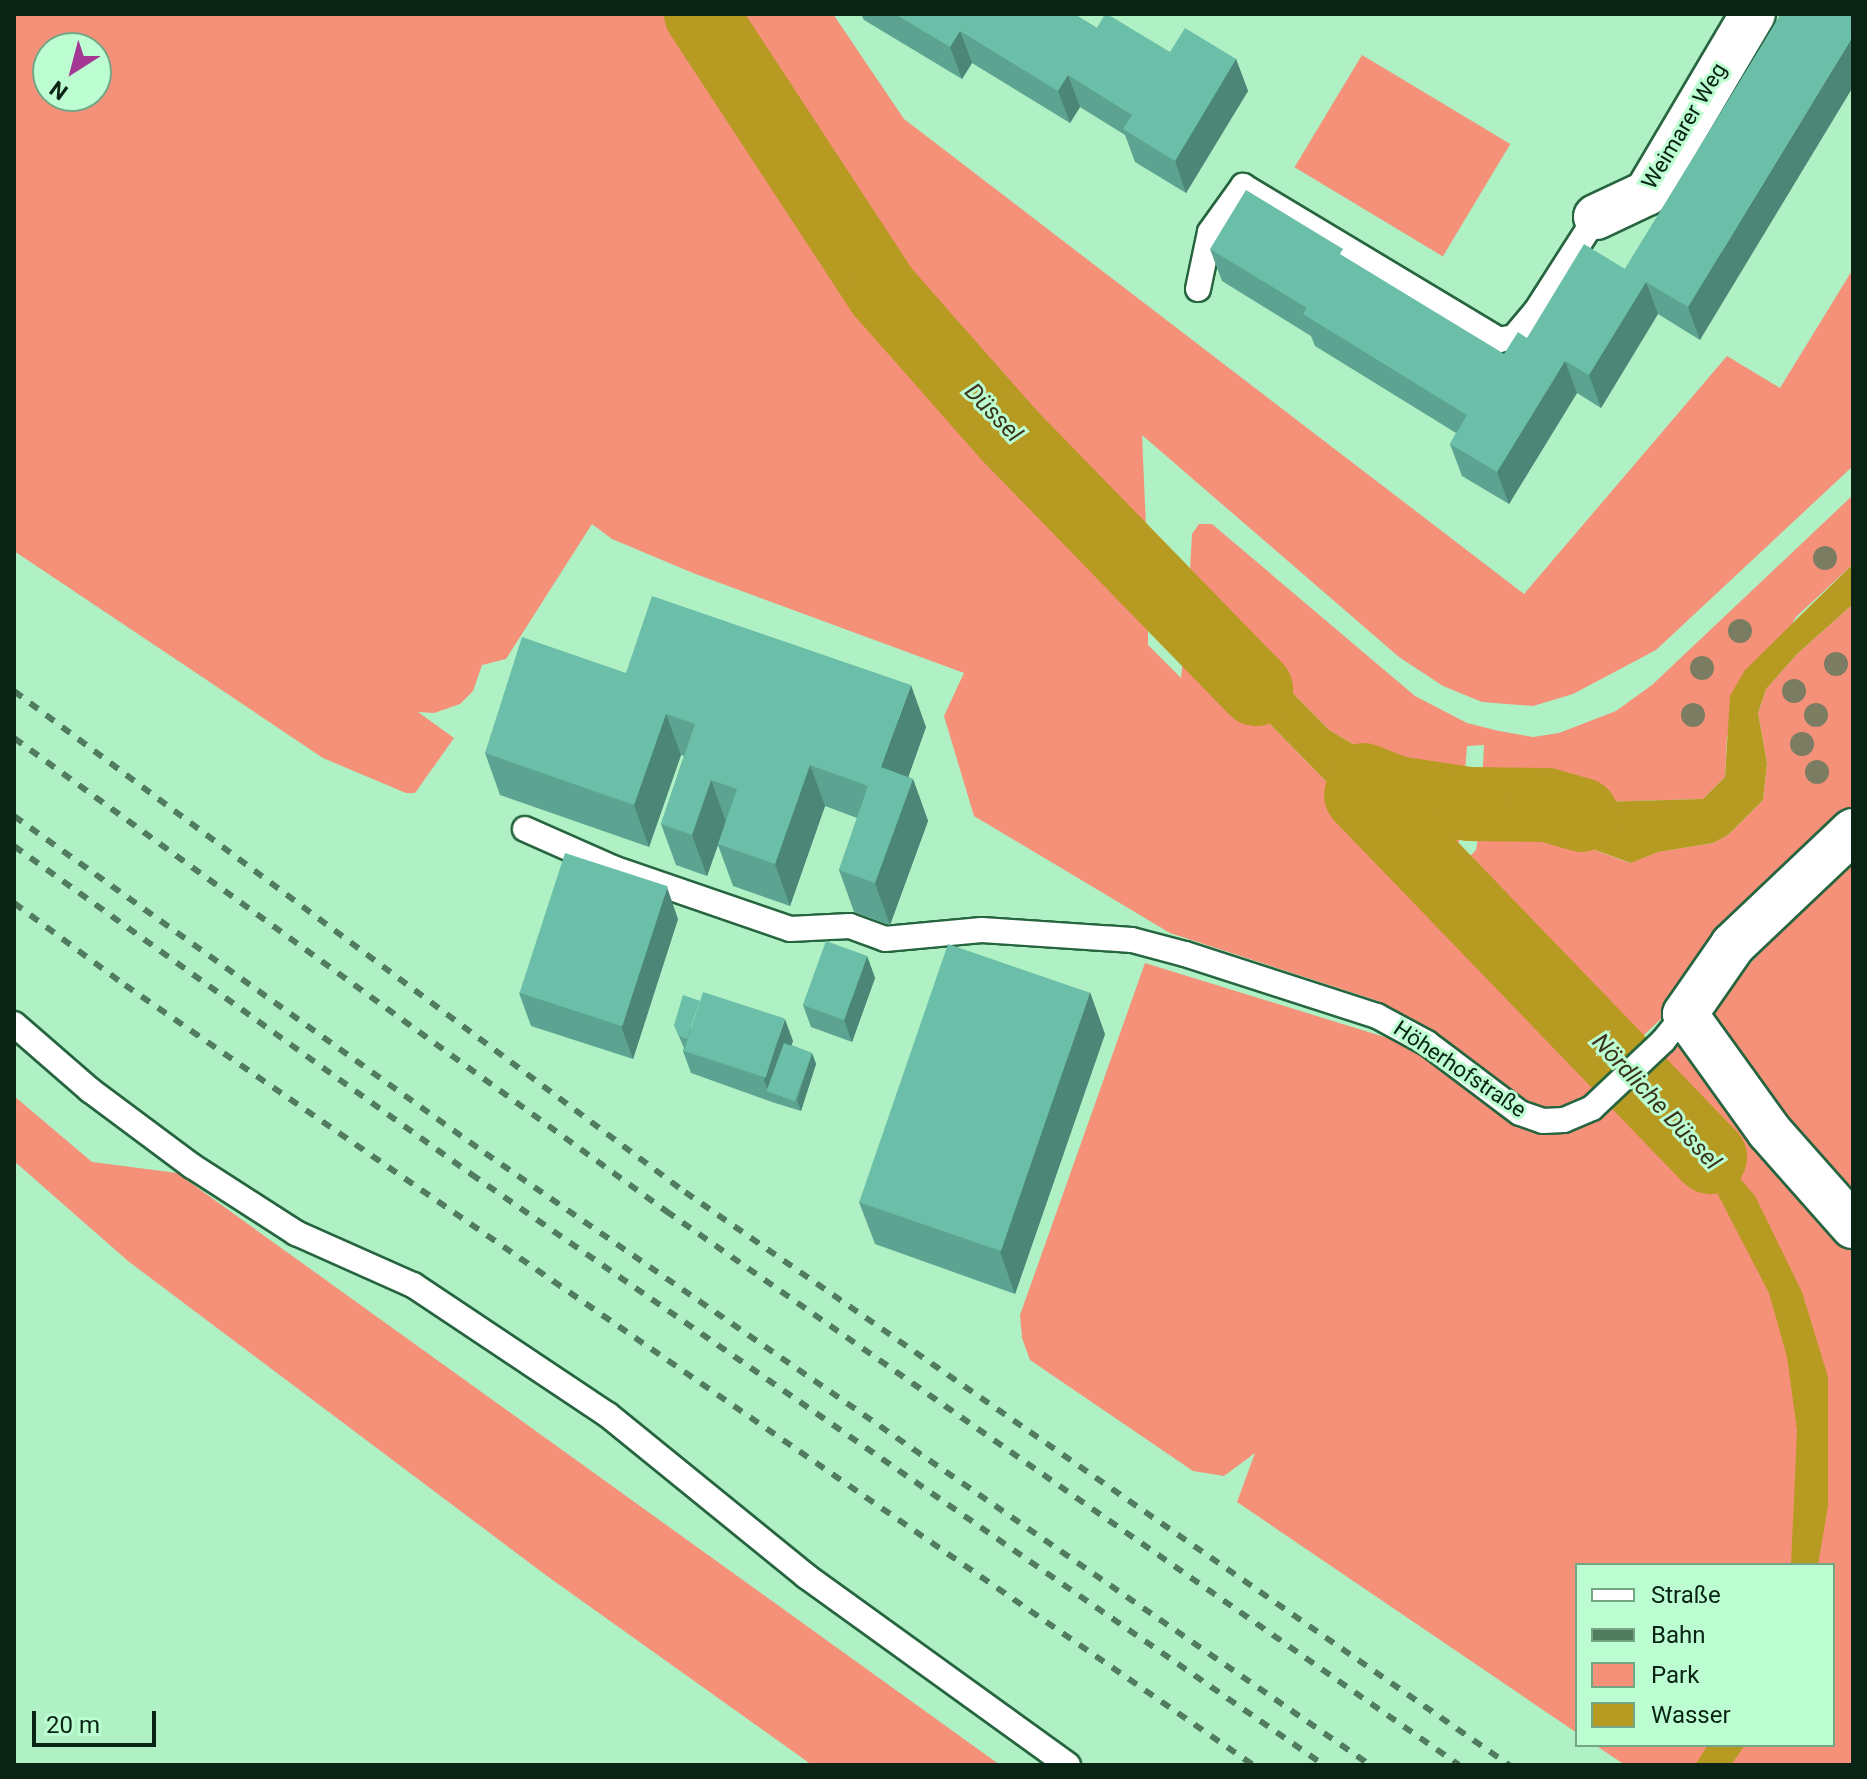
<!DOCTYPE html>
<html>
<head>
<meta charset="utf-8">
<style>
	body { margin:0 }
	#map { position:relative; width:1867px; height:1779px; overflow:hidden; background:#aff0c4; font-family:Roboto,sans-serif }
	div>[style] { position:absolute }
	[style*='--x'] { left:calc(var(--x)*1px); top:calc(var(--y)*1px); width:calc(var(--w)*1px); rotate:calc(var(--a)*1deg) }
	.green>* { inset:0; background:#f59179; transform-origin:0 0 }
	.water>* { inset:0; background:#b79a22 }
	.river>* { height:74px; margin:-37px; padding:0 37px; transform-origin:37px; border-radius:37px; background:#b79a22 }
	.roads { filter:drop-shadow(2px 0 #26653f) drop-shadow(-2px 0 #26653f) drop-shadow(0 2px #26653f) drop-shadow(0 -2px #26653f) }
	.lane>* { height:24px; margin:-12px; padding:0 12px; transform-origin:12px; border-radius:12px; background:#fff }
	.street>* { height:44px; margin:-22px; padding:0 22px; transform-origin:22px; border-radius:22px; background:#fff }
	.rail>* { height:6px; margin-top:-3px; transform-origin:0; background:repeating-linear-gradient(90deg,#517c60 0 10px,transparent 0 20px) }
	.trees>* { width:24px; height:24px; margin:-12px; border-radius:50%; background:#7b7d63 }
	.wall>* { inset:0; background:#5ca491 }
	.shaded-wall>* { inset:0; background:#4b8676 }
	.building>* { inset:0; background:#6bbfa9; transform-origin:0 0 }
	span { translate:-50% -50%; white-space:nowrap; text-align:center; line-height:1.15; -webkit-text-stroke:6px #bcfdd1; paint-order:stroke }
	.street-label { font-size:22px; color:#092314 }
	.water-label { font-size:24px; color:#3a331c; font-style:italic }
	.frame { position:absolute; inset:0; border:16px solid #092314; pointer-events:none }
	.legend { position:absolute; left:1575px; top:1563px; width:260px; height:184px; box-sizing:border-box; background:#bcfdd1; border:2px solid #74a685; margin:0; padding:10px 14px; list-style:none; font-size:24px; color:#092314 }
	.legend li { display:flex; align-items:center; gap:16px; height:40px }
	.legend b { width:40px; border:2px solid #74a685 }
	.north { position:absolute; left:32px; top:32px; width:80px; height:80px; box-sizing:border-box; background:#bcfdd1; border:2px solid #74a685; border-radius:50%; rotate:216deg; font-size:22px; font-weight:700; line-height:32px; text-align:center; color:#092314 }
	.north::after { content:''; display:block; margin:auto; width:28px; height:36px; background:#a43694; clip-path:polygon(50% 0,100% 100%,50% 72%,0 100%) }
	.scale { position:absolute; left:32px; top:1711px; width:124px; height:36px; box-sizing:border-box; border:4px solid #092314; border-top:0; padding-left:10px; font-size:24px; line-height:28px; white-space:nowrap; color:#092314; -webkit-text-stroke:6px #bcfdd1; paint-order:stroke }
</style>
</head>
<body>
<div id="map">
	<div class="green">
		<i style="clip-path:polygon(evenodd,14px 14px,689px 14px,713px 42px,884px 302px,1148px 604px,1148px 645px,1181px 678px,1185px 637px,1409px 866px,1416px 881px,1406px 891px,1615px 1104px,1853px 857px,1853px 1765px,1625px 1765px,1595px 1745px,1833px 1745px,1833px 1565px,1577px 1565px,1577px 1733px,1237px 1502px,1255px 1453px,1224px 1476px,1193px 1471px,1030px 1360px,1022px 1338px,1020px 1315px,1145px 963px,1404px 1043px,1378px 1001px,1170px 933px,974px 816px,944px 716px,964px 673px,693px 573px,612px 539px,592px 524px,506px 659px,482px 665px,473px 691px,460px 704px,434px 713px,418px 712px,454px 738px,415px 793px,406px 793px,323px 758px,14px 551px,14px 14px,48px 48px,96px 48px,96px 96px,48px 96px,48px 48px)"></i>
		<i style="clip-path:polygon(707px 14px,833px 14px,904px 119px,1524px 594px,1727px 356px,1780px 388px,1853px 269px,1853px 466px,1656px 650px,1573px 694px,1533px 706px,1482px 702px,1443px 686px,1399px 657px,1142px 435px,1147px 550px,916px 305px)"></i>
		<i style="left:1362px;top:55px;width:173px;height:131px;rotate:31deg"></i>
		<i style="clip-path:polygon(1853px 495px,1853px 564px,1796px 617px,1727px 737px,1725px 777px,1703px 799px,1596px 802px,1544px 790px,1482px 786px,1484px 745px,1467px 746px,1464px 784px,1395px 769px,1329px 730px,1189px 588px,1192px 534px,1199px 524px,1212px 524px,1415px 696px,1467px 723px,1499px 731px,1533px 737px,1559px 733px,1616px 711px,1652px 685px)"></i>
		<i style="clip-path:polygon(1853px 604px,1853px 818px,1680px 1001px,1627px 1051px,1456px 871px,1476px 850px,1481px 821px,1560px 837px,1630px 863px,1658px 852px,1713px 843px,1728px 835px,1763px 800px,1767px 763px,1758px 713px,1766px 689px,1797px 654px)"></i>
		<i style="clip-path:polygon(1383px 799px,1461px 822px,1459px 842px,1441px 858px,1421px 831px)"></i>
		<i style="clip-path:polygon(14px 1096px,92px 1162px,177px 1173px,1000px 1765px,812px 1765px,547px 1576px,128px 1261px,14px 1161px)"></i>
	</div>
	<div class="water">
		<i style="clip-path:polygon(1853px 564px,1853px 604px,1797px 654px,1766px 689px,1758px 713px,1767px 763px,1763px 800px,1728px 835px,1713px 843px,1658px 852px,1631px 863px,1560px 837px,1481px 821px,1482px 786px,1544px 790px,1596px 802px,1703px 799px,1725px 777px,1730px 696px,1745px 670px)"></i>
		<i style="clip-path:polygon(1189px 588px,1329px 730px,1395px 769px,1464px 784px,1461px 822px,1385px 800px,1421px 831px,1441px 858px,1416px 881px,1409px 866px,1185px 637px)"></i>
		<i style="clip-path:polygon(1456px 871px,1627px 1051px,1604px 1072px,1565px 1025px,1432px 895px)"></i>
		<i style="clip-path:polygon(1652px 1073px,1755px 1196px,1802px 1292px,1828px 1377px,1828px 1506px,1818px 1565px,1791px 1565px,1797px 1430px,1787px 1357px,1769px 1293px,1714px 1187px,1631px 1097px)"></i>
		<i style="clip-path:polygon(1708px 1745px,1745px 1745px,1731px 1765px,1695px 1765px)"></i>
	</div>
	<div class="river">
		<i style="--x:701;--y:14;--w:332;--a:56.8"></i>
		<i style="--x:883;--y:292;--w:189;--a:48.6"></i>
		<i style="--x:1008;--y:434;--w:356;--a:45.8"></i>
		<i style="--x:1364;--y:780;--w:35;--a:22"></i>
		<i style="--x:1397;--y:793;--w:73;--a:8.7"></i>
		<i style="--x:1469;--y:804;--w:78;--a:0.7"></i>
		<i style="--x:1547;--y:805;--w:36;--a:16"></i>
		<i style="--x:1361;--y:795;--w:503;--a:46.05"></i>
	</div>
	<div class="roads">
		<div class="lane">
			<i style="--x:1198;--y:289;--w:58;--a:-78.1"></i>
			<i style="--x:1210;--y:232;--w:57;--a:-54.3"></i>
			<i style="--x:1243;--y:186;--w:299;--a:31"></i>
			<i style="--x:1499;--y:340;--w:15;--a:-11"></i>
			<i style="--x:1514;--y:337;--w:34;--a:-50"></i>
			<i style="--x:1536;--y:311;--w:112;--a:-57.4"></i>
			<i style="--x:525;--y:829;--w:96;--a:23.9"></i>
			<i style="--x:613;--y:868;--w:187;--a:19"></i>
			<i style="--x:790;--y:929;--w:60;--a:-2.9"></i>
			<i style="--x:850;--y:926;--w:37;--a:20"></i>
			<i style="--x:885;--y:939;--w:97;--a:-5.3"></i>
			<i style="--x:982;--y:930;--w:150;--a:3.8"></i>
			<i style="--x:1132;--y:940;--w:55;--a:14.8"></i>
			<i style="--x:1185;--y:954;--w:202;--a:17.9"></i>
			<i style="--x:1377;--y:1016;--w:57;--a:28.4"></i>
			<i style="--x:1427;--y:1043;--w:116;--a:37"></i>
			<i style="--x:1520;--y:1113;--w:24;--a:19"></i>
			<i style="--x:1543;--y:1121;--w:21;--a:-3"></i>
			<i style="--x:1564;--y:1120;--w:30;--a:-23"></i>
			<i style="--x:1592;--y:1108;--w:98;--a:-43.3"></i>
			<i style="--x:1663;--y:1041;--w:35;--a:-51"></i>
			<i style="--x:14;--y:1024;--w:101;--a:41"></i>
			<i style="--x:90;--y:1090;--w:127;--a:36.7"></i>
			<i style="--x:192;--y:1166;--w:124;--a:32.8"></i>
			<i style="--x:296;--y:1233;--w:128;--a:24"></i>
			<i style="--x:413;--y:1285;--w:234;--a:33.7"></i>
			<i style="--x:608;--y:1415;--w:255;--a:39.1"></i>
			<i style="--x:806;--y:1576;--w:323;--a:35.8"></i>
		</div>
		<div class="street">
			<i style="--x:1596;--y:217;--w:56;--a:-25.2"></i>
			<i style="--x:1647;--y:193;--w:208;--a:-59.4"></i>
			<i style="--x:1853;--y:831;--w:166;--a:136.5"></i>
			<i style="--x:1733;--y:945;--w:84;--a:124.8"></i>
			<i style="--x:1685;--y:1014;--w:144;--a:54.3"></i>
			<i style="--x:1769;--y:1131;--w:127;--a:48.5"></i>
		</div>
	</div>
	<div class="rail">
		<i style="--x:14;--y:691;--w:837;--a:36.75"></i>
		<i style="--x:685;--y:1192;--w:1004;--a:34.81"></i>
		<i style="--x:14;--y:738;--w:806;--a:35.96"></i>
		<i style="--x:666;--y:1211;--w:967;--a:34.94"></i>
		<i style="--x:14;--y:816;--w:579;--a:35.58"></i>
		<i style="--x:485;--y:1153;--w:1076;--a:34.66"></i>
		<i style="--x:14;--y:846;--w:563;--a:35.67"></i>
		<i style="--x:471;--y:1174;--w:1038;--a:34.72"></i>
		<i style="--x:14;--y:903;--w:138;--a:36.5"></i>
		<i style="--x:125;--y:985;--w:1371;--a:34.66"></i>
	</div>
	<div class="trees">
		<i style="left:1825px;top:558px"></i>
		<i style="left:1740px;top:631px"></i>
		<i style="left:1836px;top:664px"></i>
		<i style="left:1702px;top:668px"></i>
		<i style="left:1794px;top:691px"></i>
		<i style="left:1693px;top:715px"></i>
		<i style="left:1816px;top:715px"></i>
		<i style="left:1802px;top:744px"></i>
		<i style="left:1817px;top:772px"></i>
	</div>
	<div class="wall">
		<i style="clip-path:polygon(861px 14px,1074px 14px,1097px 28px,1170px 52px,1236px 59px,1248px 91px,1186px 193px,1135px 162px,1125px 135px,1080px 107px,1070px 123px,972px 63px,962px 79px,864px 20px)"></i>
		<i style="clip-path:polygon(1781px 14px,1700px 340px,1658px 314px,1601px 408px,1577px 393px,1509px 504px,1462px 476px,1450px 444px,1456px 433px,1315px 346px,1311px 336px,1222px 281px,1210px 249px,1346px 259px,1504px 354px,1625px 269px)"></i>
		<i style="clip-path:polygon(626px 673px,926px 727px,908px 777px,913px 779px,928px 821px,890px 925px,854px 912px,839px 870px,857px 818px,825px 806px,790px 906px,733px 886px,718px 845px,707px 876px,676px 865px,661px 824px,684px 756px,681px 755px,649px 847px,500px 795px,485px 753px)"></i>
		<i style="clip-path:polygon(678px 919px,633px 1059px,531px 1026px,519px 993px)"></i>
		<i style="clip-path:polygon(867px 956px,875px 978px,852px 1042px,811px 1027px,803px 1005px)"></i>
		<i style="clip-path:polygon(674px 1025px,793px 1041px,791px 1045px,812px 1053px,816px 1064px,801px 1111px,772px 1102px,691px 1073px,683px 1051px,684px 1048px)"></i>
		<i style="clip-path:polygon(1105px 1034px,1015px 1294px,875px 1244px,859px 1202px)"></i>
	</div>
	<div class="shaded-wall">
		<i style="clip-path:polygon(960px 31px,972px 63px,962px 79px,950px 47px)"></i>
		<i style="clip-path:polygon(1853px 36px,1853px 87px,1700px 340px,1688px 307px)"></i>
		<i style="clip-path:polygon(1236px 59px,1248px 91px,1186px 193px,1175px 161px)"></i>
		<i style="clip-path:polygon(1068px 75px,1080px 107px,1070px 123px,1058px 91px)"></i>
		<i style="clip-path:polygon(1646px 282px,1658px 314px,1601px 408px,1589px 375px)"></i>
		<i style="clip-path:polygon(1565px 361px,1577px 393px,1509px 504px,1497px 472px)"></i>
		<i style="clip-path:polygon(911px 685px,926px 727px,897px 809px,881px 767px)"></i>
		<i style="clip-path:polygon(666px 714px,681px 755px,649px 847px,634px 805px)"></i>
		<i style="clip-path:polygon(810px 765px,825px 806px,790px 906px,775px 864px)"></i>
		<i style="clip-path:polygon(913px 779px,928px 821px,890px 925px,875px 883px)"></i>
		<i style="clip-path:polygon(711px 780px,726px 822px,707px 876px,692px 835px)"></i>
		<i style="clip-path:polygon(667px 887px,678px 919px,633px 1059px,621px 1026px)"></i>
		<i style="clip-path:polygon(867px 956px,875px 978px,852px 1042px,844px 1020px)"></i>
		<i style="clip-path:polygon(1090px 992px,1105px 1034px,1015px 1294px,1000px 1252px)"></i>
		<i style="clip-path:polygon(785px 1019px,793px 1041px,775px 1093px,768px 1091px,764px 1080px)"></i>
		<i style="clip-path:polygon(812px 1053px,816px 1064px,801px 1111px,797px 1100px)"></i>
	</div>
	<div class="building">
		<i style="clip-path:polygon(895px 14px,1074px 14px,1097px 28px,1105px 14px,1107px 14px,1170px 52px,1185px 28px,1236px 59px,1175px 161px,1123px 129px,1132px 115px,1068px 75px,1058px 91px,960px 31px,950px 47px)"></i>
		<i style="clip-path:polygon(1781px 14px,1853px 14px,1853px 36px,1688px 307px,1646px 282px,1589px 375px,1565px 361px,1497px 472px,1450px 444px,1467px 415px,1303px 314px,1307px 308px,1210px 249px,1246px 190px,1343px 249px,1340px 254px,1504px 354px,1518px 332px,1527px 338px,1584px 244px,1625px 269px)"></i>
		<i style="clip-path:polygon(652px 596px,911px 685px,881px 767px,913px 779px,875px 883px,839px 870px,868px 786px,810px 765px,775px 864px,718px 844px,737px 789px,711px 780px,692px 835px,661px 824px,695px 724px,666px 714px,634px 805px,485px 753px,522px 637px,626px 673px)"></i>
		<i style="left:565px;top:853px;width:108px;height:147px;rotate:18deg"></i>
		<i style="left:826px;top:941px;width:44px;height:68px;rotate:20deg"></i>
		<i style="left:948px;top:944px;width:150px;height:273px;rotate:19deg"></i>
		<i style="left:703px;top:992px;width:86px;height:62px;rotate:18deg"></i>
		<i style="clip-path:polygon(683px 995px,700px 1001px,687px 1039px,679px 1036px,674px 1025px)"></i>
		<i style="left:784px;top:1043px;width:30px;height:51px;rotate:20deg"></i>
	</div>
	<div class="street-label">
		<span style="left:1684px;top:126px;rotate:-59deg">Weimarer Weg</span>
		<span style="left:1460px;top:1069px;rotate:34deg">Höherhofstraße</span>
	</div>
	<div class="water-label">
		<span style="left:993px;top:413px;rotate:46deg">Düssel</span>
		<span style="left:1656px;top:1102px;rotate:47deg">Nördliche Düssel</span>
	</div>
	<div class="frame"></div>
	<ul class="legend">
	<li><b style="height:10px;background:#fff"></b>Straße</li>
	<li><b style="height:10px;background:#517c60"></b>Bahn</li>
	<li><b style="height:22px;background:#f59179"></b>Park</li>
	<li><b style="height:22px;background:#b79a22"></b>Wasser</li>
	</ul>
	<div class="north">N</div>
	<div class="scale">20 m</div>
</div>
</body>
</html>
